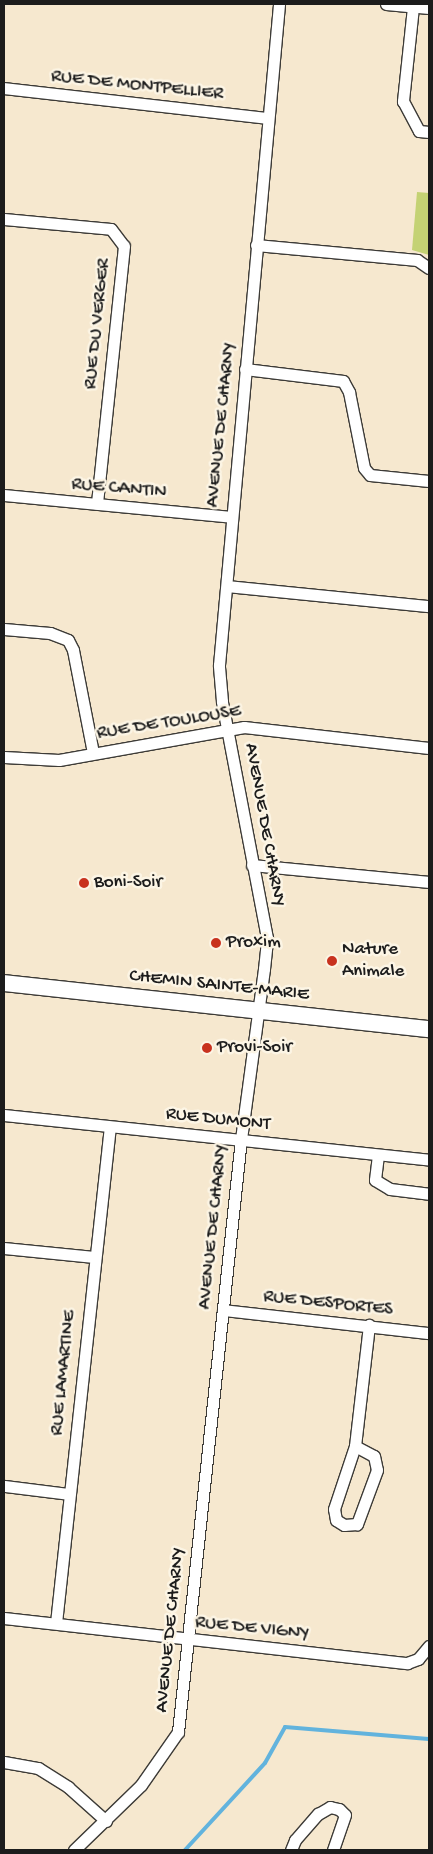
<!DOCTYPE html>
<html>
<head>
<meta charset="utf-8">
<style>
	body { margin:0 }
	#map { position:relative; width:433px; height:1854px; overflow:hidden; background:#f6e8cf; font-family:"Gochi Hand",sans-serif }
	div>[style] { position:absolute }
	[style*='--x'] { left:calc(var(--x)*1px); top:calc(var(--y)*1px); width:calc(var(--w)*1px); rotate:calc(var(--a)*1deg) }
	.green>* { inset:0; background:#c4d274 }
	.stream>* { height:4px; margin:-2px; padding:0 2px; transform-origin:2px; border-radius:2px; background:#62b3dd }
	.roads { filter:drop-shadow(1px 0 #3d3b37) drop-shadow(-1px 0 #3d3b37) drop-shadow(0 1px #3d3b37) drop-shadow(0 -1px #3d3b37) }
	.street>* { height:11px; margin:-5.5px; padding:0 5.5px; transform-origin:5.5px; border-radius:5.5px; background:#fff }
	.secondary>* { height:16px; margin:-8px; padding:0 8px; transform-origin:8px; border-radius:8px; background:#fff }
	.dots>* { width:14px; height:14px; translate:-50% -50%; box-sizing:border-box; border:2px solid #fcf5e5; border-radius:50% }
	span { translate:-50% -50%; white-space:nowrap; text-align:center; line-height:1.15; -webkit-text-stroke:5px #fcf5e5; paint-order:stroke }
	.street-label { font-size:19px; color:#1c1c1c }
	.poi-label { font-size:19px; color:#1c1c1c }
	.left { translate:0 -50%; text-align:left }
	.frame { position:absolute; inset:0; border:5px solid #1c1c1c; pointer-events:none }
</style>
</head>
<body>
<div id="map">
	<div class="green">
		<i style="clip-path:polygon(417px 192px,429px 193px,429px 255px,412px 250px)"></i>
	</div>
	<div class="stream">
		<i style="--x:185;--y:1850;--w:118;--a:-47.4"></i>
		<i style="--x:265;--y:1763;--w:41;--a:-60.9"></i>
		<i style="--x:285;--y:1727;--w:144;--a:4.8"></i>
	</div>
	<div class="roads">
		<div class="street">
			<i style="--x:386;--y:4;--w:43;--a:5.3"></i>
			<i style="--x:413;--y:7;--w:95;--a:96.1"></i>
			<i style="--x:403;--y:101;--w:34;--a:62"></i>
			<i style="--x:419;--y:131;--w:10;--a:6"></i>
			<i style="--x:4;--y:88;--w:265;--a:6.5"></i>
			<i style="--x:4;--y:219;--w:107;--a:5.3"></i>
			<i style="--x:111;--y:229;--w:21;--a:53"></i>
			<i style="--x:124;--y:246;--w:259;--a:96"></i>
			<i style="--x:256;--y:245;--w:162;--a:5.3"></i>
			<i style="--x:417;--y:260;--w:14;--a:34"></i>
			<i style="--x:245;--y:369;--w:99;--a:7"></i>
			<i style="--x:343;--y:381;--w:13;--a:61"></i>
			<i style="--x:349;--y:392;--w:77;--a:78.8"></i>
			<i style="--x:364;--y:468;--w:9;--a:49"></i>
			<i style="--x:370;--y:475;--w:59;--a:5.8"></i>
			<i style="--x:4;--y:495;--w:228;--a:5.5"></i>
			<i style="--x:227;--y:586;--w:203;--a:5.7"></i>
			<i style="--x:4;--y:629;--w:46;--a:5"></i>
			<i style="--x:50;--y:633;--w:19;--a:21"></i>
			<i style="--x:68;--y:640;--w:11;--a:63"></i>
			<i style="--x:73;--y:650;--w:105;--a:79"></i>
			<i style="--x:4;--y:757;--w:55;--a:3.1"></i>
			<i style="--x:59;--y:760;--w:188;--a:-10.1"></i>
			<i style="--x:244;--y:727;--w:186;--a:6.5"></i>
			<i style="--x:252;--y:865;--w:178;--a:5.5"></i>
			<i style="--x:4;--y:1115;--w:427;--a:6"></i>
			<i style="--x:378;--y:1155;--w:25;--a:97"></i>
			<i style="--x:375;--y:1180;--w:17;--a:31"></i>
			<i style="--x:390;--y:1189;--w:39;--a:7"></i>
			<i style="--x:4;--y:1248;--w:90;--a:5.7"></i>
			<i style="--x:223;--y:1310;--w:207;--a:6.4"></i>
			<i style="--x:355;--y:1446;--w:21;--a:28"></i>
			<i style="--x:374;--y:1456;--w:14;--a:78"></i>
			<i style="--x:377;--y:1470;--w:58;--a:110.3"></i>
			<i style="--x:357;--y:1524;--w:13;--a:176"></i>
			<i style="--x:344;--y:1525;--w:9;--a:-148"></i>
			<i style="--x:336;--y:1520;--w:11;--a:-100"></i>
			<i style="--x:334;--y:1509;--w:66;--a:-71.6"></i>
			<i style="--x:355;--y:1446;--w:122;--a:-83.4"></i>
			<i style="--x:4;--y:1486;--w:65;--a:7"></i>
			<i style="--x:4;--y:1618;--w:406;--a:6.4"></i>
			<i style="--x:407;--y:1663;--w:12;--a:-20"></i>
			<i style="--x:418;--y:1659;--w:17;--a:-50"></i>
			<i style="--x:56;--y:1623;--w:499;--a:-83.8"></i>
			<i style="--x:4;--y:1762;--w:35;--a:10"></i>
			<i style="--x:38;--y:1768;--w:36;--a:32"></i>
			<i style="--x:68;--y:1787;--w:51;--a:41.8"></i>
			<i style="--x:74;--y:1850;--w:93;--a:-44.1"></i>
			<i style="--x:141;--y:1785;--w:65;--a:-55.1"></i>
			<i style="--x:178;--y:1732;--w:596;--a:-83.94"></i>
			<i style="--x:241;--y:1139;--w:172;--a:-82.3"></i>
			<i style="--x:264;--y:969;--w:31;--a:-84"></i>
			<i style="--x:267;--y:938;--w:241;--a:-100.8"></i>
			<i style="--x:222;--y:701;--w:36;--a:-95"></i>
			<i style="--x:219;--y:665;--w:664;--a:-84.81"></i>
			<i style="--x:291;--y:1850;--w:11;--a:-68"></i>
			<i style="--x:295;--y:1840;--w:35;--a:-49"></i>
			<i style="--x:318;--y:1814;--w:14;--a:-30"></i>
			<i style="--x:330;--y:1807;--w:9;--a:13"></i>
			<i style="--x:339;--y:1809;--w:8;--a:45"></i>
			<i style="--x:345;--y:1815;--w:37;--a:109"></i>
		</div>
		<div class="secondary">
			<i style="--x:4;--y:983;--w:427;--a:6.2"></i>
		</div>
	</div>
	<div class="dots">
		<i style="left:84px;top:883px;background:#c8321e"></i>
		<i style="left:216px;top:943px;background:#c8321e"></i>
		<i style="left:332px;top:961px;background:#c8321e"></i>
		<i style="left:207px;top:1048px;background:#c8321e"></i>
	</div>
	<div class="street-label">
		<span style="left:137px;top:86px;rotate:6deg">RUE DE MONTPELLIER</span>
		<span style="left:98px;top:324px;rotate:-84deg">RUE DU VERGER</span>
		<span style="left:222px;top:425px;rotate:-84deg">AVENUE DE CHARNY</span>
		<span style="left:119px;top:489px;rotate:5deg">RUE CANTIN</span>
		<span style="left:169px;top:723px;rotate:-9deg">RUE DE TOULOUSE</span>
		<span style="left:264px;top:825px;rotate:80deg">AVENUE DE CHARNY</span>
		<span style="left:219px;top:986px;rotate:6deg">CHEMIN SAINTE-MARIE</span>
		<span style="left:218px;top:1120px;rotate:6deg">RUE DUMONT</span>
		<span style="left:214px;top:1227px;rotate:-84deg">AVENUE DE CHARNY</span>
		<span style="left:328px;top:1304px;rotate:6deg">RUE DESPORTES</span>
		<span style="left:64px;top:1373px;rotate:-84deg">RUE LAMARTINE</span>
		<span style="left:252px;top:1629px;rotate:6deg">RUE DE VIGNY</span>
		<span style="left:171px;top:1630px;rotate:-84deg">AVENUE DE CHARNY</span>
	</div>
	<div class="poi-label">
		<span class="left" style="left:94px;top:883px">Boni-Soir</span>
		<span class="left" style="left:226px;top:943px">Proxim</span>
		<span class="left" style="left:342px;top:961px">Nature<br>Animale</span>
		<span class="left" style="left:217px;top:1048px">Provi-Soir</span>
	</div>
	<div class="frame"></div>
</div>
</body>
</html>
